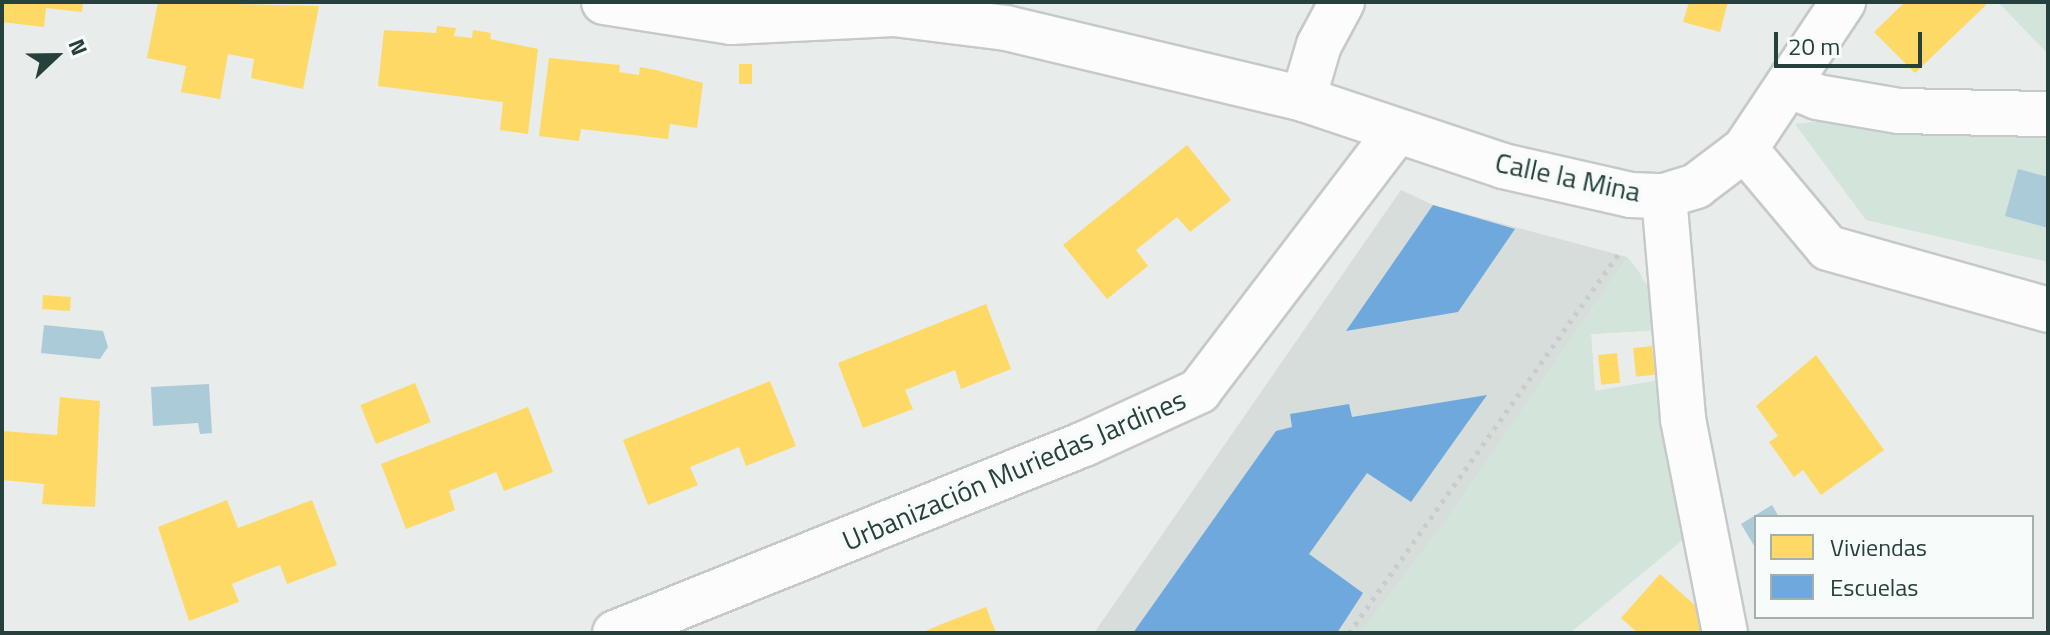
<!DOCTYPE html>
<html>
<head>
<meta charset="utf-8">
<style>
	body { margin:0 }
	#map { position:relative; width:2050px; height:635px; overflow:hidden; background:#e8eceb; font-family:"Titillium Web",sans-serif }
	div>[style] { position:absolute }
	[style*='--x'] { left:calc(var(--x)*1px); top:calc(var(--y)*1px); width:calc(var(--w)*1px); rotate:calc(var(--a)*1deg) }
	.built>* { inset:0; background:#d7dddb }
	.green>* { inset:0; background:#d3e4da }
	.water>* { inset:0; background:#accbd8 }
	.homes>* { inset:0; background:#ffd966; transform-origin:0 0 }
	.schools>* { inset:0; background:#6fa8dc }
	.path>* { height:5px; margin-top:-2.5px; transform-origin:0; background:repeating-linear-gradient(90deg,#c6cecd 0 4px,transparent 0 10px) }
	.roads { filter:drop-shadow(2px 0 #c5c9c8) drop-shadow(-2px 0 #c5c9c8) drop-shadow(0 2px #c5c9c8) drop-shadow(0 -2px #c5c9c8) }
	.street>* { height:44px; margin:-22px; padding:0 22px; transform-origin:22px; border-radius:22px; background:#fcfcfc }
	span { translate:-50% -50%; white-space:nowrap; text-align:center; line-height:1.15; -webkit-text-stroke:8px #f7fbf9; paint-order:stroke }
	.street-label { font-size:28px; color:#26403d }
	.frame { position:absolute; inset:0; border:4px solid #26403d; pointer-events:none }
	.legend { position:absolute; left:1754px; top:515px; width:280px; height:104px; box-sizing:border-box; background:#f7fbf9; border:2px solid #a3b0ae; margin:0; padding:10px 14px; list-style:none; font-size:24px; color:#26403d }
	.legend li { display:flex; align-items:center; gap:16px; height:40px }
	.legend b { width:40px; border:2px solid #a3b0ae }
	.north { position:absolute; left:16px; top:16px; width:80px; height:80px; -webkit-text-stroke:6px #f7fbf9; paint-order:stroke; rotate:68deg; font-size:22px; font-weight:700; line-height:32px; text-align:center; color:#26403d }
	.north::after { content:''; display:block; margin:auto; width:28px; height:36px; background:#26403d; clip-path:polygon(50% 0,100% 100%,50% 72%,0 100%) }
	.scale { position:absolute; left:1774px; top:32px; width:148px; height:36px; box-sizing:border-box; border:4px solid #26403d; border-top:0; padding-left:10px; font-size:24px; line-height:28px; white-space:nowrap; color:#26403d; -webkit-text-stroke:6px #f7fbf9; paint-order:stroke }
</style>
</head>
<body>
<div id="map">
	<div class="built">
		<i style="clip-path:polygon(1401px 190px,1433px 205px,1627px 257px,1640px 273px,1655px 330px,1591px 334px,1595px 392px,1415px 633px,1094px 633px)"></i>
	</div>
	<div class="green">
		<i style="clip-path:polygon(1998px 2px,2048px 2px,2048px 54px)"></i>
		<i style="clip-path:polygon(1821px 121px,2048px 139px,2048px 262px,1866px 220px,1795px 124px)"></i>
		<i style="clip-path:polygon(1627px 257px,1652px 292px,1655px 330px,1591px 334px,1594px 391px,1660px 380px,1685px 538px,1570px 633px,1360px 633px,1445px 521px)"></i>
	</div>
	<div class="water">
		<i style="clip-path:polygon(2018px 169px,2048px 177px,2048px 228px,2005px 216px)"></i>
		<i style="clip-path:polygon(44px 325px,103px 331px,108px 347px,100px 359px,41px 353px)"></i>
		<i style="clip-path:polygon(209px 384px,212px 433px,200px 434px,198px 423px,153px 426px,151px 387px)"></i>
		<i style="clip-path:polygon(1772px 505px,1779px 517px,1756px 517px,1756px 549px,1741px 524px)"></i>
	</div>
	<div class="homes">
		<i style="clip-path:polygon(2px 2px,83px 2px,82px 12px,46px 8px,44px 27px,2px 22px)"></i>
		<i style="clip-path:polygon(158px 2px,319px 6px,303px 89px,251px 78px,254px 59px,228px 54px,220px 99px,181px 92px,186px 66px,147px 58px)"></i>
		<i style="clip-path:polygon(1689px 2px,1728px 2px,1720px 32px,1683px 22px)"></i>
		<i style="clip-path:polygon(1905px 2px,1983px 2px,1986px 5px,1915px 73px,1874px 32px)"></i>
		<i style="clip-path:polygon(437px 26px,456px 28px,454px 36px,472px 38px,473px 30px,491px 33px,490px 39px,538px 49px,528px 134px,500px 130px,503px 102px,378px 86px,384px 30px,436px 33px)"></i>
		<i style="clip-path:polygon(549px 58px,620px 65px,619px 72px,639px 75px,640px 67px,656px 70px,703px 83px,697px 128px,670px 124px,668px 139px,581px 129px,579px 141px,539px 136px)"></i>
		<i style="left:739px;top:64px;width:13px;height:20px"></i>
		<i style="clip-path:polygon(1187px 145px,1231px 200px,1190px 232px,1177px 217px,1136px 250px,1148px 266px,1107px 299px,1063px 245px)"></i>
		<i style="left:43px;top:295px;width:28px;height:14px;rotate:4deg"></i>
		<i style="clip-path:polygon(986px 304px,1011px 369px,961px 389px,955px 370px,905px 390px,913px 409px,863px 428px,838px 363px)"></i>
		<i style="left:1652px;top:346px;width:29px;height:19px;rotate:84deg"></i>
		<i style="left:1617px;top:353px;width:30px;height:19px;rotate:84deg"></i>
		<i style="clip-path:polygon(1816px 355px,1884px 450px,1821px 495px,1803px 470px,1794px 477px,1769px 442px,1778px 436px,1756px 406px)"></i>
		<i style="clip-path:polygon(770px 381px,796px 446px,746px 466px,739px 447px,690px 467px,698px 485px,648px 505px,623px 440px)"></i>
		<i style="left:415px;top:383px;width:42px;height:59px;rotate:68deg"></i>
		<i style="clip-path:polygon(60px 397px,100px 401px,95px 507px,42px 504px,44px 484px,2px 480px,2px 431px,57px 435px)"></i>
		<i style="clip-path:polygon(528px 407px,553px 472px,504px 491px,496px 472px,472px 482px,449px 491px,455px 510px,406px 529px,381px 464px)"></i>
		<i style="clip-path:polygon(227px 500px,238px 528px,312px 500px,337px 565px,287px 584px,280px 565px,256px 574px,232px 584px,239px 602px,189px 621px,158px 527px)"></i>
		<i style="clip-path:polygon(1660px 574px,1707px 616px,1706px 633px,1638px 633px,1621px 618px)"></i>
		<i style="clip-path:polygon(986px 607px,996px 633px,921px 633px,942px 624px)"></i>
	</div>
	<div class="schools">
		<i style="clip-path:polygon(1433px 205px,1515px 229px,1458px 312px,1346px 331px)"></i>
		<i style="clip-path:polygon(1487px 395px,1411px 502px,1367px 473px,1309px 554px,1363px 593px,1337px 633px,1133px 633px,1276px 431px,1292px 427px,1290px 414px,1349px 404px,1352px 417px)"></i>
	</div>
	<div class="path">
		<i style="--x:1349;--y:633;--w:470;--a:-54.6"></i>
	</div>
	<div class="roads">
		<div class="street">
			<i style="--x:604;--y:2;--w:129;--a:8.9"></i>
			<i style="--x:731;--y:22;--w:163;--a:-2.8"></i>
			<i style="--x:894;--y:14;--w:113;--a:7.1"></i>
			<i style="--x:1006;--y:28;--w:305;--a:13.4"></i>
			<i style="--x:1303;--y:99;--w:211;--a:18.5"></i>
			<i style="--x:1503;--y:166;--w:131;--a:12.8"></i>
			<i style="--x:1631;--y:195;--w:33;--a:2"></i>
			<i style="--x:1664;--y:196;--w:34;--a:-17"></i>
			<i style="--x:1696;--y:186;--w:61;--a:-37.1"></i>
			<i style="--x:1745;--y:149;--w:177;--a:-56.3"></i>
			<i style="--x:1788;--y:85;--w:31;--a:22"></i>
			<i style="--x:1817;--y:97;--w:83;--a:9.7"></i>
			<i style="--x:1899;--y:111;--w:149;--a:1.2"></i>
			<i style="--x:1303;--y:99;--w:56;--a:-73.5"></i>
			<i style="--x:1319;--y:45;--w:49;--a:-61.9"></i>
			<i style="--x:1745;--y:149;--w:129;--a:50"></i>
			<i style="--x:1828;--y:248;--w:229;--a:15.7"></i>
			<i style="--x:1664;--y:196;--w:224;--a:85.1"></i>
			<i style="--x:1683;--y:419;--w:218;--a:78.9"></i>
			<i style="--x:615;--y:633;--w:506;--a:-21.95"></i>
			<i style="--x:1084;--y:444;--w:127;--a:-24.7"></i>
			<i style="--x:1199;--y:391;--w:325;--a:-52.7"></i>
		</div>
	</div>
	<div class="street-label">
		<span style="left:1568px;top:177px;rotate:12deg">Calle la Mina</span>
		<span style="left:1014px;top:470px;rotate:-23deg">Urbanización Muriedas Jardines</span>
	</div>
	<div class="frame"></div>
	<ul class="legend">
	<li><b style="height:22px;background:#ffd966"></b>Viviendas</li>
	<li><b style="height:22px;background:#6fa8dc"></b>Escuelas</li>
	</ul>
	<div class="north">N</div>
	<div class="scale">20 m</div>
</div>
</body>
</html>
